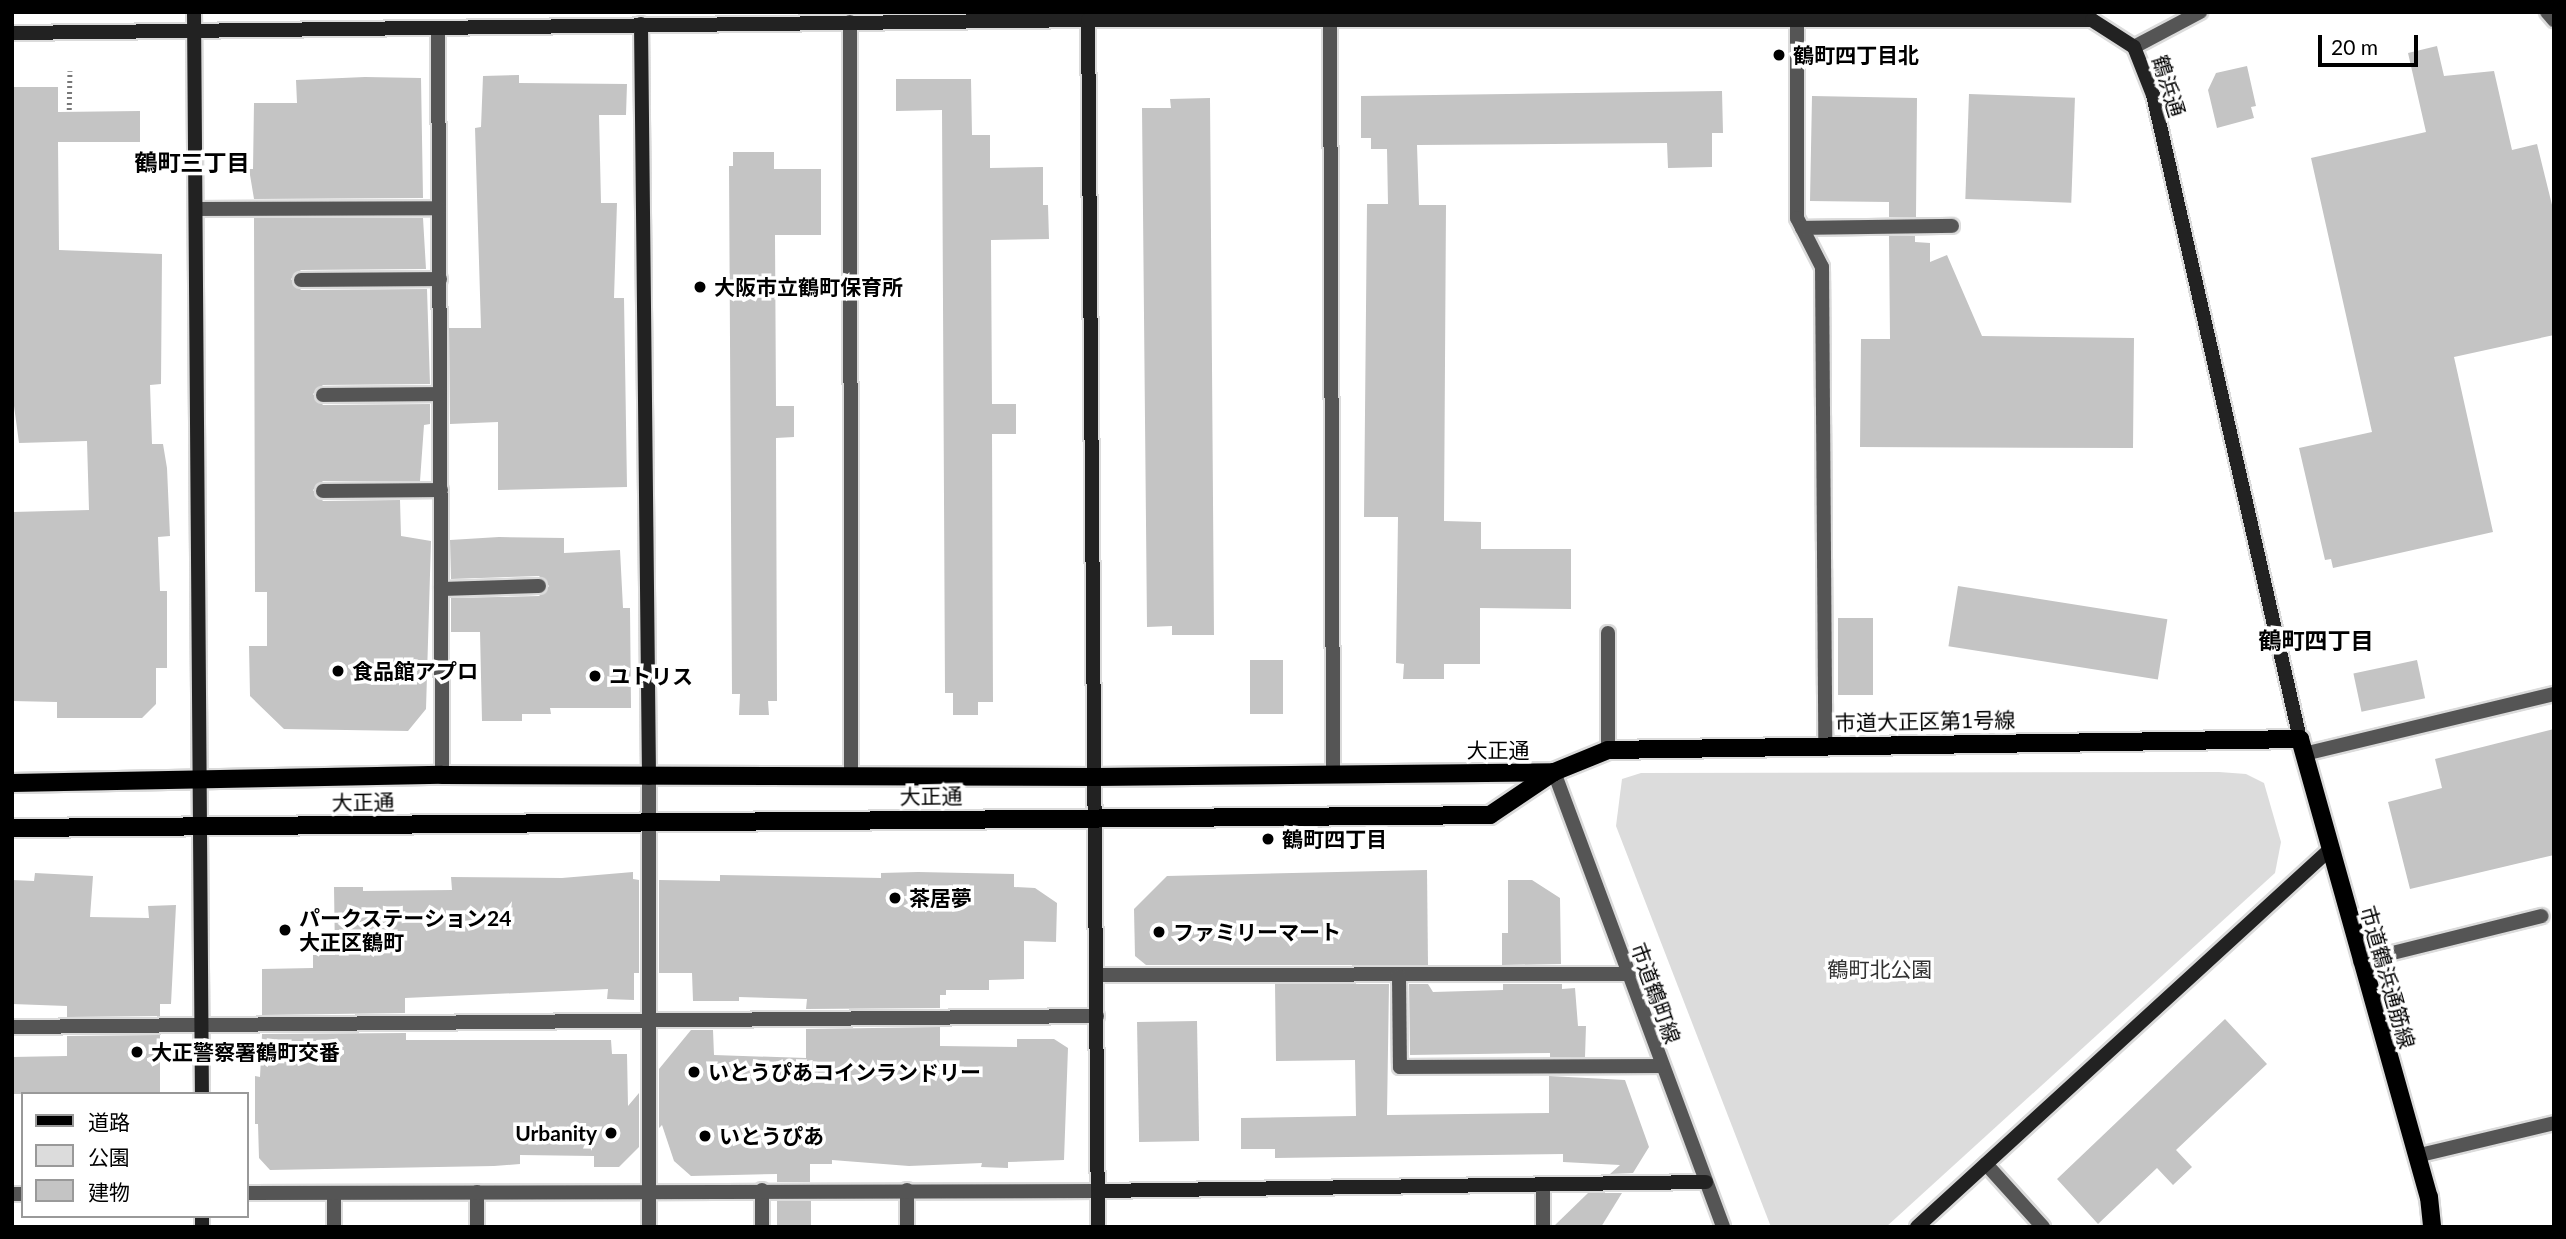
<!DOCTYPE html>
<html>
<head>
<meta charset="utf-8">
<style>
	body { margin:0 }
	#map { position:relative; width:2566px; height:1239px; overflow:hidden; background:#fff; font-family:Lato,"Noto Sans JP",sans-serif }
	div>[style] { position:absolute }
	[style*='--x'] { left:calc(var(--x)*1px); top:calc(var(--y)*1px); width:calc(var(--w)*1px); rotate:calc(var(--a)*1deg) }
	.green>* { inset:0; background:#dcdcdc }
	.building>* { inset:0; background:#c4c4c4; transform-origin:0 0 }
	.path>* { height:4.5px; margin-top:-2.25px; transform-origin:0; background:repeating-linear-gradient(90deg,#777 0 2px,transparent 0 5.5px) }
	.roads { filter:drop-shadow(2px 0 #dbdbdb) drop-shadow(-2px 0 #dbdbdb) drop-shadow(0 2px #dbdbdb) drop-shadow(0 -2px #dbdbdb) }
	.lane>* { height:14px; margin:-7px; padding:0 7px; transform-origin:7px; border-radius:7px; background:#555 }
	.street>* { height:14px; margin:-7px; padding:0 7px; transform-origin:7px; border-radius:7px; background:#555 }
	.secondary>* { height:14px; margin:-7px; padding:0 7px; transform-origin:7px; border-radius:7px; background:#222 }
	.primary>* { height:18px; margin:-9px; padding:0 9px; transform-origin:9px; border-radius:9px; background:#000 }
	.dots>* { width:19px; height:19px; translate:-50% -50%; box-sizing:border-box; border:4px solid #fff; border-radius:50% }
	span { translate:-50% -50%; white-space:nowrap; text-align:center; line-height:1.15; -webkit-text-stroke:7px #fff; paint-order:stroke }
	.poi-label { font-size:21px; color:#000; font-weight:700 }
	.left { translate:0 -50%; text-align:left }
	.right { translate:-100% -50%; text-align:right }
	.street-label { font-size:21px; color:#000 }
	.park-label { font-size:21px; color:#333 }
	.neighbourhood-label { font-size:23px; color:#000; font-weight:700 }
	.frame { position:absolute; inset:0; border:14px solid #000; pointer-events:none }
	.legend { position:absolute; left:21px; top:1092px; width:228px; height:126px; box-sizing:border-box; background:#fff; border:2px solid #999; margin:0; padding:9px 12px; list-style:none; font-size:21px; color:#000 }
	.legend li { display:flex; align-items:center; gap:14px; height:35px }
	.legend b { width:35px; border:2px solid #999 }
	.scale { position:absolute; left:2318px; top:35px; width:100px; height:32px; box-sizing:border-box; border:4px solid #000; border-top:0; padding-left:9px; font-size:21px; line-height:24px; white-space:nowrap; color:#000; -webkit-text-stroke:5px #fff; paint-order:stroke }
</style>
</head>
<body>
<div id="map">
	<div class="green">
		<i style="clip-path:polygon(2219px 772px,2246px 774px,2264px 783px,2281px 842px,2275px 873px,1886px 1227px,1771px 1227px,1616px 826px,1622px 779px,1641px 773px)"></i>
	</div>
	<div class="building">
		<i style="clip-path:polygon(2437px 46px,2444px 76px,2494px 71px,2512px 150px,2537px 144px,2554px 213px,2554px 335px,2454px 357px,2493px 532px,2333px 568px,2331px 559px,2325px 560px,2299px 448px,2372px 432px,2311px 158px,2426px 132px,2408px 53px)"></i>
		<i style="clip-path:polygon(2247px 66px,2256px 106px,2251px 107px,2254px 118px,2217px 128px,2208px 90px,2216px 73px)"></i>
		<i style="clip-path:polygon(519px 75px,519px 83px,627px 84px,626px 115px,599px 115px,601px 203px,617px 203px,614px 298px,624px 298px,627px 487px,498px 490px,498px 422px,450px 424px,449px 328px,481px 328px,475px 128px,481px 127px,483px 76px)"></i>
		<i style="clip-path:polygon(365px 77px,421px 78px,423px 198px,254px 199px,249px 169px,253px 169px,254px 103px,297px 103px,296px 80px)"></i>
		<i style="clip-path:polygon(896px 79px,971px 79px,972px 135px,990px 135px,990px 168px,1043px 167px,1043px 205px,1048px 205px,1049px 239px,991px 240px,992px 404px,1016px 404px,1016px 434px,992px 434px,993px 702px,978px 702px,978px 715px,953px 715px,953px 693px,945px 693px,942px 110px,896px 111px)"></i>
		<i style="clip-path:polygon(12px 87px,58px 87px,58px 112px,140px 111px,140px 142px,58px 142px,59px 250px,162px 254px,161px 384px,150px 385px,152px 444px,163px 444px,167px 468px,170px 536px,158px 537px,160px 591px,167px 591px,167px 668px,156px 668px,156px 704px,142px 718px,57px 718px,57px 702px,12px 701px,13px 512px,89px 510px,87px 441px,19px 443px,12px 391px)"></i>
		<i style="clip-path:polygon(1722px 91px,1723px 133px,1712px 133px,1712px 167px,1668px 168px,1667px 143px,1417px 145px,1419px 205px,1446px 205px,1444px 521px,1481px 522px,1481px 549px,1571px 549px,1571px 609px,1480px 608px,1480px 664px,1444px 664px,1444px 679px,1403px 679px,1404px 664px,1396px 663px,1398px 517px,1364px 517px,1367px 204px,1388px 204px,1387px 149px,1371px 149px,1371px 138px,1361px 138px,1361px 96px)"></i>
		<i style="left:1969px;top:94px;width:106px;height:105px;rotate:2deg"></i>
		<i style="clip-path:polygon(1812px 96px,1917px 98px,1916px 217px,1889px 217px,1889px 202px,1810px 201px)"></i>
		<i style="clip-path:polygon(1210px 98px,1214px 635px,1172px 635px,1172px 626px,1147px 627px,1142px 108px,1171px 108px,1170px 99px)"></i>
		<i style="clip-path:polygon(733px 152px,774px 152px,774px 169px,821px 169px,821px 235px,775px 235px,776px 406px,794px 406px,794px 437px,776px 438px,777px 701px,768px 701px,769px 715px,739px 715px,740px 694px,732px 694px,729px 166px,733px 166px)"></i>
		<i style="clip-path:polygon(254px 218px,423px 218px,426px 269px,301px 270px,291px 279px,301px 290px,427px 289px,430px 384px,323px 385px,313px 394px,323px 405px,430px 404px,430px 424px,424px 425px,420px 481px,323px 481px,313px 490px,323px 501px,400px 500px,401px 536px,431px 541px,426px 709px,408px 731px,284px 729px,250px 696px,249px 646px,267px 646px,267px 592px,255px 592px)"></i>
		<i style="clip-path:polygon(1889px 236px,1915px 236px,1915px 242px,1930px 243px,1930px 262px,1947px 255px,1982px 336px,2134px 338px,2133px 448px,1860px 447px,1861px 339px,1890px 339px)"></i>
		<i style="clip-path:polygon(499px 537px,564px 538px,564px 553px,620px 550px,623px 608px,630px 608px,631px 708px,550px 708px,551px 714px,522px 714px,522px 721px,482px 721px,480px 632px,451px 632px,451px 598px,539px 596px,549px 586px,539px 576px,451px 579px,450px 540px)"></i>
		<i style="left:1958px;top:586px;width:212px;height:61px;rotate:9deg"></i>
		<i style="left:1838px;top:618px;width:35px;height:77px"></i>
		<i style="left:1250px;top:660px;width:33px;height:54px"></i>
		<i style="left:2417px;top:660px;width:39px;height:65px;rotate:78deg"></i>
		<i style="clip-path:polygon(2554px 729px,2554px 855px,2410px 889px,2388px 802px,2442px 788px,2435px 759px)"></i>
		<i style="clip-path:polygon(1427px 870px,1428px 965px,1146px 965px,1135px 956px,1134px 909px,1167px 876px)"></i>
		<i style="clip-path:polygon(633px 872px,633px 879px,639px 880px,639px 973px,634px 973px,634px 1000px,607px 999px,608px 989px,405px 998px,405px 1013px,262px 1015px,262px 969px,313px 968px,313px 955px,335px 955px,334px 887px,363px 887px,363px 891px,452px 890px,451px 877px,562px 878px)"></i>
		<i style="clip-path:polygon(918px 872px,1014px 874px,1014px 887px,1035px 888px,1057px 903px,1056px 942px,1024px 941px,1024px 979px,989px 980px,989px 990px,946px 990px,946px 995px,940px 995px,940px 1008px,806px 1009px,807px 999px,739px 997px,739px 1001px,693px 1001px,692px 973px,659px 973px,659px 880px,720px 881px,720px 875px,881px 878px,881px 873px)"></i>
		<i style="clip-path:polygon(35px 873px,93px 876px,90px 917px,149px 918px,148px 906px,176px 905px,171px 1004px,160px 1004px,160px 1016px,67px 1017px,67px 1006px,12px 1004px,12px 880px,34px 881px)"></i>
		<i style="clip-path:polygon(1508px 880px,1532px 880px,1560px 898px,1561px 964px,1502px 965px,1502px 933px,1508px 933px)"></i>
		<i style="clip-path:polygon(1275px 984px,1389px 984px,1387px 1115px,1549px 1113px,1549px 1076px,1625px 1080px,1649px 1147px,1633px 1173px,1610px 1174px,1620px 1165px,1563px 1162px,1563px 1154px,1275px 1158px,1275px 1149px,1241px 1149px,1241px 1118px,1356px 1116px,1355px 1060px,1276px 1061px)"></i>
		<i style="clip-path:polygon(1409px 984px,1428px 984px,1433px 992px,1503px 990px,1503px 984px,1562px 984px,1562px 989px,1575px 988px,1578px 1026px,1586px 1026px,1585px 1057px,1550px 1057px,1550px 1053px,1410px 1055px)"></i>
		<i style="clip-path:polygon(2225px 1019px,2267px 1064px,2176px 1150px,2192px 1167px,2173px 1185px,2157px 1168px,2098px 1224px,2057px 1179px)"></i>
		<i style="left:1197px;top:1021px;width:120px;height:60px;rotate:89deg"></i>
		<i style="clip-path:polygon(940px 1027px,940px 1046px,1017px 1047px,1017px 1039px,1054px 1039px,1068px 1048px,1064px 1160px,1008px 1162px,1008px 1168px,981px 1167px,982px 1163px,909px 1166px,832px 1160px,832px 1164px,810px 1164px,810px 1182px,777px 1182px,777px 1174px,691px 1176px,674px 1161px,662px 1125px,659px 1128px,659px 1069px,691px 1030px,713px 1030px,714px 1055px,806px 1058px,806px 1029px)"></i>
		<i style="clip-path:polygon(406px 1033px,406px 1040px,611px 1040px,612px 1054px,627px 1054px,628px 1106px,639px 1093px,639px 1147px,619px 1167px,594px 1167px,594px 1156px,520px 1155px,520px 1164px,494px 1166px,270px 1170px,259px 1158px,258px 1124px,255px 1124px,255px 1076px,260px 1077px,262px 1034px)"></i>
		<i style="clip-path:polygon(160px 1035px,160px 1094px,12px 1094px,12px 1057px,67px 1056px,67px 1036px)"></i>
		<i style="clip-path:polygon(1588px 1193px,1622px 1193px,1601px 1227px,1553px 1227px)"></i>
		<i style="left:777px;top:1201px;width:34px;height:26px"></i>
	</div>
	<div class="path">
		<i style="--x:69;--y:110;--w:39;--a:-89"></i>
	</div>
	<div class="roads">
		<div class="lane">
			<i style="--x:2547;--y:12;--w:11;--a:49"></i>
			<i style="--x:1797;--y:19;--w:199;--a:90"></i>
			<i style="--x:1797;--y:218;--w:55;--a:63"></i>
			<i style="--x:1822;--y:267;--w:478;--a:89.6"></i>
			<i style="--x:2134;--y:47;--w:75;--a:-27.9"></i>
			<i style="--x:1802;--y:228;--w:150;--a:-0.8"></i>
			<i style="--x:1608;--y:633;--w:117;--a:90"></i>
			<i style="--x:2304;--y:754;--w:257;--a:-13.5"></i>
			<i style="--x:2360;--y:961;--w:187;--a:-13.9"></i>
			<i style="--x:2416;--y:1156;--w:142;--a:-13.4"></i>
			<i style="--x:762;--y:1190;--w:37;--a:90"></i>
			<i style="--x:334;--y:1193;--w:34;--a:90"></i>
			<i style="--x:477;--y:1227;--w:35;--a:-90"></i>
			<i style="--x:907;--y:1227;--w:37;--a:-90"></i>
		</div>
		<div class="street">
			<i style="--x:1330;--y:21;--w:751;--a:89.77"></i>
			<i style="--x:850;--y:22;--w:755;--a:89.92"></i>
			<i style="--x:438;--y:28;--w:747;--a:89.69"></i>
			<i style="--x:196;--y:209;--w:243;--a:-0.2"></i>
			<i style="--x:301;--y:280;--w:139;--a:-0.4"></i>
			<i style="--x:323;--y:395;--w:117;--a:-0.5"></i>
			<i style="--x:323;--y:491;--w:118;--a:-0.5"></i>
			<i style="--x:441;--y:589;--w:98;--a:-1.8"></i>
			<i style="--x:1554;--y:772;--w:485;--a:69.6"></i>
			<i style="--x:1097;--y:975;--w:530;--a:-0.11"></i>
			<i style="--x:1399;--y:976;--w:91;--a:89.4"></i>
			<i style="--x:1400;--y:1067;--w:261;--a:-0.2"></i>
			<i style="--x:12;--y:1027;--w:1085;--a:-0.58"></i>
			<i style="--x:1986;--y:1164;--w:85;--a:47.9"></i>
			<i style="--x:247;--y:1193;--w:851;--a:-0.13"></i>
			<i style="--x:12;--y:1194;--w:11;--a:0"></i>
			<i style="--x:649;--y:1227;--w:449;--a:-90"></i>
			<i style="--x:1543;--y:1227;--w:42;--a:-90"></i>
		</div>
		<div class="secondary">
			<i style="--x:194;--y:12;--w:1082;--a:89.58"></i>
			<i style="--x:1088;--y:12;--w:1215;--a:89.53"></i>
			<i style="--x:641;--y:24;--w:754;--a:89.39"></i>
			<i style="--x:12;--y:33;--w:1076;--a:-0.69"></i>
			<i style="--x:1088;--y:20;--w:1004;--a:0"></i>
			<i style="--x:2092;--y:20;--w:50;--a:32.7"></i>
			<i style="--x:2134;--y:47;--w:52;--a:68.4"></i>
			<i style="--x:2153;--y:95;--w:661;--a:77.14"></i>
			<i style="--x:1098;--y:1191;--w:608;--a:-0.85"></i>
			<i style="--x:202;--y:1216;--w:11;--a:90"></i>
			<i style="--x:1917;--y:1227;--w:557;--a:-42.45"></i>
		</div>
		<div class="primary">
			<i style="--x:12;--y:783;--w:430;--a:-1.1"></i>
			<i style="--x:442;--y:775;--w:654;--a:0.18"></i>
			<i style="--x:1096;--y:777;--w:458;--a:-0.6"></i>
			<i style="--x:12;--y:828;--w:1478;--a:-0.5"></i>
			<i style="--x:1490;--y:815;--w:77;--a:-33.9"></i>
			<i style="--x:1554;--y:772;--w:58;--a:-22.2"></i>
			<i style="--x:1608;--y:750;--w:692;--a:-0.91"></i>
			<i style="--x:2300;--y:739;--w:476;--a:74.3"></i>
			<i style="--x:2429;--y:1197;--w:30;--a:84"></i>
		</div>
	</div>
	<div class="dots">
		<i style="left:1779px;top:55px;background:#000"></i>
		<i style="left:700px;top:287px;background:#000"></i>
		<i style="left:338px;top:671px;background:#000"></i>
		<i style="left:595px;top:676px;background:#000"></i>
		<i style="left:1268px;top:839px;background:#000"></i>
		<i style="left:895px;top:898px;background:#000"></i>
		<i style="left:285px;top:930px;background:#000"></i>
		<i style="left:1159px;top:932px;background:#000"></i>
		<i style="left:137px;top:1052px;background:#000"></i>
		<i style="left:694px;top:1072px;background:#000"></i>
		<i style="left:611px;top:1133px;background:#000"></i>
		<i style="left:705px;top:1136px;background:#000"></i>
	</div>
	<div class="poi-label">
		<span class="left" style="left:1793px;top:55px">鶴町四丁目北</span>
		<span class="left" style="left:714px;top:287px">大阪市立鶴町保育所</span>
		<span class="left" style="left:352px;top:671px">食品館アプロ</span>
		<span class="left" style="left:609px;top:676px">ユトリス</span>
		<span class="left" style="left:1282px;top:839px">鶴町四丁目</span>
		<span class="left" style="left:909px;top:898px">茶居夢</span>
		<span class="left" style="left:299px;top:930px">パークステーション24<br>大正区鶴町</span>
		<span class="left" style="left:1173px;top:932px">ファミリーマート</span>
		<span class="left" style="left:151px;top:1052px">大正警察署鶴町交番</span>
		<span class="left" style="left:708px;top:1072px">いとうぴあコインランドリー</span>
		<span class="right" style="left:597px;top:1133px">Urbanity</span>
		<span class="left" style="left:719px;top:1136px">いとうぴあ</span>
	</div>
	<div class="street-label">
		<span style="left:2169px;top:86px;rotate:73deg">鶴浜通</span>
		<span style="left:1925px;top:721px;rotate:-1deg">市道大正区第1号線</span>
		<span style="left:1498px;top:750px">大正通</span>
		<span style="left:931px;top:796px;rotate:-1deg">大正通</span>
		<span style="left:363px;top:802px;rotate:-1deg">大正通</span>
		<span style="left:2388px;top:977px;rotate:74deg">市道鶴浜通筋線</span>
		<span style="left:1656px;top:993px;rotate:70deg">市道鶴町線</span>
	</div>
	<div class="park-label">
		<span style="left:1880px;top:969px">鶴町北公園</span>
	</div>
	<div class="neighbourhood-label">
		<span style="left:192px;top:162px">鶴町三丁目</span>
		<span style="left:2316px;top:640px">鶴町四丁目</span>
	</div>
	<div class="frame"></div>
	<ul class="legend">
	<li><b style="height:9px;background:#000"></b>道路</li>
	<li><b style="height:19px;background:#dcdcdc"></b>公園</li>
	<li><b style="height:19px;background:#c4c4c4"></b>建物</li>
	</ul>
	<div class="scale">20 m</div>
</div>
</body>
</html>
